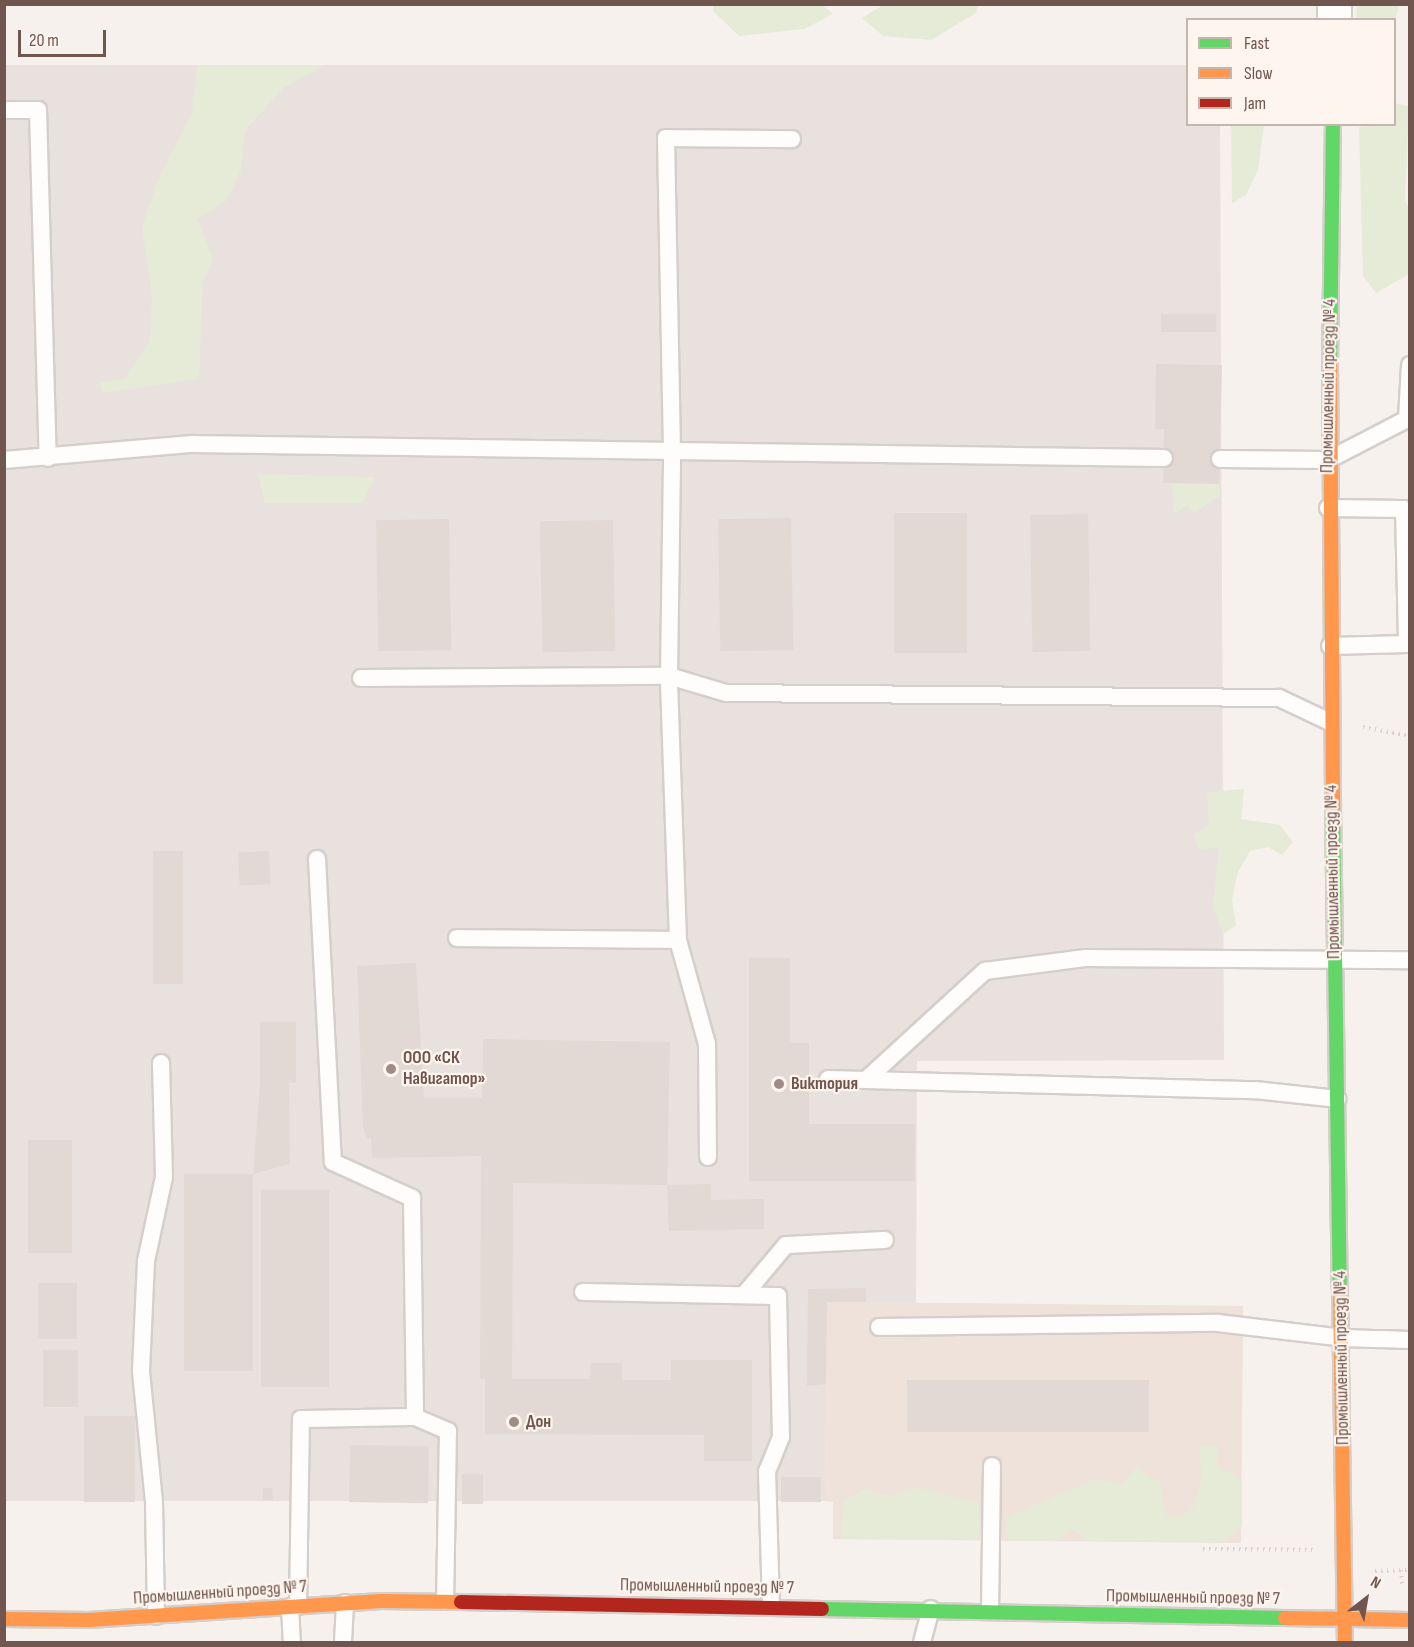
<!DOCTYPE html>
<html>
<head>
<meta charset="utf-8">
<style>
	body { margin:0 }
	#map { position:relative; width:1414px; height:1647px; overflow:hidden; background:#f6f1ec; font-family:"Sofia Sans Condensed",sans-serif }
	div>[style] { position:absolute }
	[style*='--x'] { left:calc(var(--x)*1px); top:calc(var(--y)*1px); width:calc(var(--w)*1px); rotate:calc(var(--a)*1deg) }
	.residential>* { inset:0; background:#eee2da }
	.industrial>* { inset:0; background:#e8e1dd }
	.green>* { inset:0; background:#e6ebd8 }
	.building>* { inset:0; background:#e2d9d4; transform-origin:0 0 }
	.path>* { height:4px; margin-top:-2px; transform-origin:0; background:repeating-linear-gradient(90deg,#d9d0cf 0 1.5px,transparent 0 6px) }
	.roads { filter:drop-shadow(2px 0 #d5ceca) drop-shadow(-2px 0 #d5ceca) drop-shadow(0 2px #d5ceca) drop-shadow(0 -2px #d5ceca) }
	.lane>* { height:16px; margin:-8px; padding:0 8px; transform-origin:8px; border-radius:8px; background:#fefdfc }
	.street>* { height:33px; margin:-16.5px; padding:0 16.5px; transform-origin:16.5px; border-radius:16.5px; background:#fefdfc }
	.fast>* { height:14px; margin:-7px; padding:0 7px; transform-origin:7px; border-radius:7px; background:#63d668 }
	.slow>* { height:14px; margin:-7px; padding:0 7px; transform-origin:7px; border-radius:7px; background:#ff974d }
	.jam>* { height:14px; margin:-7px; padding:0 7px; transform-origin:7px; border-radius:7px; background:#b3261e }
	.dots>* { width:16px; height:16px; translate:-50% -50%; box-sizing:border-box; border:3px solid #fdf5ee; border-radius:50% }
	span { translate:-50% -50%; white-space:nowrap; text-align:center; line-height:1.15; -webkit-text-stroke:4.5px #fdf5ee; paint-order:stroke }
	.street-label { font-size:18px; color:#71564f }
	.poi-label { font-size:18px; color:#71564f; font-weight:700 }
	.left { translate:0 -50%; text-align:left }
	.frame { position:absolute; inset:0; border:6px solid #71564f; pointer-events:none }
	.legend { position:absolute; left:1186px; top:18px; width:210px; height:108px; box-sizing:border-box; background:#fdf5ee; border:2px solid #c5b5ae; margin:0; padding:8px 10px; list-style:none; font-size:18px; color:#71564f }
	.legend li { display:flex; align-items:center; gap:12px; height:30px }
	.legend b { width:30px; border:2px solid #c5b5ae }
	.north { position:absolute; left:1336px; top:1569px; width:60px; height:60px; -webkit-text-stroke:4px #fdf5ee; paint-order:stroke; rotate:31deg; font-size:16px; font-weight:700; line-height:24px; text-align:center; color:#71564f }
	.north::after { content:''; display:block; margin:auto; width:21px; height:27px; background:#71564f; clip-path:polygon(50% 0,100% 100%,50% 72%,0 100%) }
	.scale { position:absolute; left:18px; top:30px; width:88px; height:27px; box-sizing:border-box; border:3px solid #71564f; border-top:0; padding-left:8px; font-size:18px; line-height:21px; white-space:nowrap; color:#71564f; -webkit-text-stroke:4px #fdf5ee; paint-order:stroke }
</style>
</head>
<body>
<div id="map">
	<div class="residential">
		<i style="clip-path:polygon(827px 1302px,1243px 1306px,1241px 1543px,833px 1539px,833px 1502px,825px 1501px)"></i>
	</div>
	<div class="industrial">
		<i style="clip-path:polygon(5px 65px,1187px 65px,1188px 124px,1220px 125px,1224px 1060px,917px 1061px,916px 1303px,827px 1302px,825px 1501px,5px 1501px)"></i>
	</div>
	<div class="green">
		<i style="clip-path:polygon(713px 5px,822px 5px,833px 14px,804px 29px,739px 36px,713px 11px)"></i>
		<i style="clip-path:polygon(883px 5px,883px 4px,978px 5px,976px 13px,931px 40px,883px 36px,862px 18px)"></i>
		<i style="clip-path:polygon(1357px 5px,1357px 4px,1399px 5px,1395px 22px,1356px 19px)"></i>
		<i style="clip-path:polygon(197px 65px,324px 65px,283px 88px,245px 131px,241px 170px,226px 201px,197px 219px,213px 259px,203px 281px,199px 379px,103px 393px,100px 382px,125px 378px,150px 341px,152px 297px,142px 227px,157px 182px,192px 113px)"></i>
		<i style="clip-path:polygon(1395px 103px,1409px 106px,1405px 200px,1409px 209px,1409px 274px,1376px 293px,1363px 276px,1359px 127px,1394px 124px)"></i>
		<i style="clip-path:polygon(1231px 125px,1264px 125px,1258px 170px,1246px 195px,1232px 203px)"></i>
		<i style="clip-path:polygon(258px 474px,375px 477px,362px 503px,265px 503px)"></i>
		<i style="clip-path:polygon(1172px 483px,1219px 484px,1220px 496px,1194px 513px,1188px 504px,1174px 514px)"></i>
		<i style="clip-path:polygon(1244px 789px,1241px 819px,1280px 825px,1293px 842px,1282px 855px,1268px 847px,1250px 851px,1238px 872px,1232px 899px,1236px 926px,1223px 934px,1213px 908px,1219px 847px,1199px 850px,1193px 835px,1209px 825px,1207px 792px)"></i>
		<i style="clip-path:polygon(1199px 1446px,1218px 1446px,1218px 1467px,1242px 1480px,1242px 1526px,1225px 1542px,1086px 1541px,1074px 1529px,1055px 1541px,1008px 1541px,1007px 1517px,1096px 1479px,1123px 1484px,1136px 1467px,1160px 1483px,1165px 1514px,1180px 1517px,1193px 1508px,1202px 1479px)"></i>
		<i style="clip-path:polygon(916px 1487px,979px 1503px,979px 1540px,841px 1539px,844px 1501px,864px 1489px,890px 1496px)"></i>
	</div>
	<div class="building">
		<i style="left:1161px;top:314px;width:55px;height:18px"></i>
		<i style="clip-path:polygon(1156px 364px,1222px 365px,1219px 484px,1163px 483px,1164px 429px,1155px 429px)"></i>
		<i style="left:967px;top:513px;width:140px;height:73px;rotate:90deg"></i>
		<i style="left:1088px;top:514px;width:137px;height:58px;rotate:89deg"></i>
		<i style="left:791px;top:518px;width:132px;height:73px;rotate:89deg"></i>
		<i style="left:449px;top:519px;width:131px;height:73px;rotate:89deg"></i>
		<i style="left:613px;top:520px;width:131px;height:73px;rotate:89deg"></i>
		<i style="left:153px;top:851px;width:30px;height:133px"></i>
		<i style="left:269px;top:851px;width:33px;height:31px;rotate:87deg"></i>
		<i style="clip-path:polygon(749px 958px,790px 958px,790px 1043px,809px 1043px,809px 1124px,915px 1124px,915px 1181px,749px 1181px)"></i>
		<i style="clip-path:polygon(416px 963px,424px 1098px,482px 1098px,483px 1039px,670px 1042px,667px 1185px,513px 1183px,512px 1379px,590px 1379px,591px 1363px,622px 1363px,622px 1380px,671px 1380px,671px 1360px,752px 1360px,752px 1461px,704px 1461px,704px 1435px,485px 1434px,485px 1379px,480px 1379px,481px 1156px,372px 1158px,371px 1138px,367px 1138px,363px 1128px,357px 966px)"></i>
		<i style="clip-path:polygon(260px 1022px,296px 1022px,296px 1082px,289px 1083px,290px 1164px,253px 1174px,260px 1083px)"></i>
		<i style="left:28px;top:1140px;width:44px;height:113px"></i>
		<i style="left:184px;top:1174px;width:69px;height:197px"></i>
		<i style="clip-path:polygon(711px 1184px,711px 1200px,764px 1199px,764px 1229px,669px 1231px,667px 1185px)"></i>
		<i style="left:329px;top:1190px;width:197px;height:68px;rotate:90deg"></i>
		<i style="left:38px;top:1283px;width:39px;height:56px"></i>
		<i style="clip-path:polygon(866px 1288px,866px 1302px,827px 1302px,826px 1384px,807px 1386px,808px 1289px)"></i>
		<i style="left:43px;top:1350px;width:35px;height:57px"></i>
		<i style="left:907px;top:1380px;width:242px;height:52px"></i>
		<i style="left:84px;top:1416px;width:51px;height:86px"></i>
		<i style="left:350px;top:1445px;width:79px;height:57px;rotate:1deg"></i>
		<i style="left:462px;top:1474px;width:21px;height:30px"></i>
		<i style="left:821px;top:1477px;width:25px;height:40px;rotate:90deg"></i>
		<i style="clip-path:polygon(263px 1488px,272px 1488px,273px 1501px,263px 1500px)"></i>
	</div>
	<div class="path">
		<i style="--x:1363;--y:727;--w:48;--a:10.8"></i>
		<i style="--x:1203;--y:1549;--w:110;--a:0.5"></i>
		<i style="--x:1401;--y:1570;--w:18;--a:84"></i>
		<i style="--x:1375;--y:1571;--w:35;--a:-2"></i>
	</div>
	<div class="roads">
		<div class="lane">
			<i style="--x:4;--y:110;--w:34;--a:0"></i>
			<i style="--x:38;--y:110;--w:348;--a:88.4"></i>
			<i style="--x:1220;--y:459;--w:108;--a:0.5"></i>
			<i style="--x:1328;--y:460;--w:89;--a:-27.4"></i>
			<i style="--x:1407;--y:419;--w:54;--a:-86.8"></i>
			<i style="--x:4;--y:460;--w:189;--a:-4.9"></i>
			<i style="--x:192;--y:444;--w:972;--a:0.83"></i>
			<i style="--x:1328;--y:508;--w:76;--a:0.8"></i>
			<i style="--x:1404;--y:509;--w:135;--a:88.7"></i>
			<i style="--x:1407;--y:644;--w:77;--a:178.5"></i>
			<i style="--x:361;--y:678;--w:308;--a:-0.4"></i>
			<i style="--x:669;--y:676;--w:59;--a:16.6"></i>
			<i style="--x:726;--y:693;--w:553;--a:0.52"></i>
			<i style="--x:1279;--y:698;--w:56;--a:25.2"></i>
			<i style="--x:317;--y:859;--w:303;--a:87"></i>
			<i style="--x:333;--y:1162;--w:87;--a:24.5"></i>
			<i style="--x:412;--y:1198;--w:219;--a:89.2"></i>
			<i style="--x:415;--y:1417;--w:36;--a:23"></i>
			<i style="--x:448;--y:1431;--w:170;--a:91"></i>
			<i style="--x:457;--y:938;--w:221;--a:0.5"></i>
			<i style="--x:828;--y:1079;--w:427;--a:1.5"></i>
			<i style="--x:1255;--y:1090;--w:83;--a:6.2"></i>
			<i style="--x:867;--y:1079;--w:160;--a:-42.5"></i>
			<i style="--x:985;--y:971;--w:101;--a:-7.4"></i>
			<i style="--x:1085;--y:958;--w:325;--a:0.4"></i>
			<i style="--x:708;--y:1157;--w:113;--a:-90.5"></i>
			<i style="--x:707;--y:1044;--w:108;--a:-105.6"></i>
			<i style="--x:678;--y:940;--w:264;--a:-92"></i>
			<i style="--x:669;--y:676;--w:225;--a:-89.2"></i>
			<i style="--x:672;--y:451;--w:313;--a:-91.1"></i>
			<i style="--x:666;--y:138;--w:126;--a:0.5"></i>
			<i style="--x:583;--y:1292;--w:195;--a:1.2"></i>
			<i style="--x:778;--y:1296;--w:141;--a:88.8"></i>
			<i style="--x:781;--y:1437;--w:37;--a:112"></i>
			<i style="--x:767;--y:1471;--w:135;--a:88.3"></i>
			<i style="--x:744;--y:1295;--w:65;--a:-50"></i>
			<i style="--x:786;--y:1245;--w:99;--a:-2.9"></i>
			<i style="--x:879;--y:1327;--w:339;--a:-0.7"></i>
			<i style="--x:1218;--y:1323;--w:126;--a:6.8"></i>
			<i style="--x:1343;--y:1338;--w:67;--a:1.7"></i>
			<i style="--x:298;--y:1606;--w:187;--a:-89.1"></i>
			<i style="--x:301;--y:1419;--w:114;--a:-1"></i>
			<i style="--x:290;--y:1607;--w:35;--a:87"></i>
			<i style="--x:990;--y:1611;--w:145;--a:-89.2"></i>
			<i style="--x:156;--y:1616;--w:114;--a:-91"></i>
			<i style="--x:154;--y:1502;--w:132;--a:-95.7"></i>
			<i style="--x:141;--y:1371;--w:110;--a:-87.4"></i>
			<i style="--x:146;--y:1261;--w:86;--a:-77.9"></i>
			<i style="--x:164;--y:1177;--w:114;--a:-91.5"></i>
			<i style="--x:343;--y:1642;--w:39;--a:-87"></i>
			<i style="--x:922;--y:1642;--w:34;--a:-75"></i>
		</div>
		<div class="street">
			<i style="--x:1334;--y:20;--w:16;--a:-90"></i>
		</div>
		<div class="fast">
			<i style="--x:1330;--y:364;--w:240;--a:-89.3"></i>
			<i style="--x:1333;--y:808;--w:481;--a:89.2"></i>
			<i style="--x:822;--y:1609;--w:463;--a:1.1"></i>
		</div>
		<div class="slow">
			<i style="--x:1330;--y:364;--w:444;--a:89.6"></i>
			<i style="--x:1340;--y:1289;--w:353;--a:89.2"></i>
			<i style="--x:1285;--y:1618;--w:125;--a:0.9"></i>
			<i style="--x:4;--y:1619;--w:85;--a:0.7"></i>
			<i style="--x:89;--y:1620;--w:293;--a:-3.7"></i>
			<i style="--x:381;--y:1601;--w:80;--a:0.7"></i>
		</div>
		<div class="jam">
			<i style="--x:461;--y:1602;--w:361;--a:1.1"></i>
		</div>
	</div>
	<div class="dots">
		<i style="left:391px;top:1069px;background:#a08c86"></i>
		<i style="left:779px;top:1084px;background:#a08c86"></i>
		<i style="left:514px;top:1422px;background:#a08c86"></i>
	</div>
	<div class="street-label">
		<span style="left:1329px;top:386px;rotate:-89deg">Промышленный проезд № 4</span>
		<span style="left:1333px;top:872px;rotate:-91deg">Промышленный проезд № 4</span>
		<span style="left:1342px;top:1358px;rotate:-91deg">Промышленный проезд № 4</span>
		<span style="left:707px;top:1587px;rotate:1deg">Промышленный проезд № 7</span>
		<span style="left:220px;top:1593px;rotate:-4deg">Промышленный проезд № 7</span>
		<span style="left:1193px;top:1598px;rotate:1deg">Промышленный проезд № 7</span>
	</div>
	<div class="poi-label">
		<span class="left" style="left:403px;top:1069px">ООО «СК<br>Навигатор»</span>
		<span class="left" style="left:791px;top:1084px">Виктория</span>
		<span class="left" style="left:526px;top:1422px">Дон</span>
	</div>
	<div class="frame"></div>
	<ul class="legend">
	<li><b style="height:8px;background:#63d668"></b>Fast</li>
	<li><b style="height:8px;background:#ff974d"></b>Slow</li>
	<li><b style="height:8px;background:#b3261e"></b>Jam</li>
	</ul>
	<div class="north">N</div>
	<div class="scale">20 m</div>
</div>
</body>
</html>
